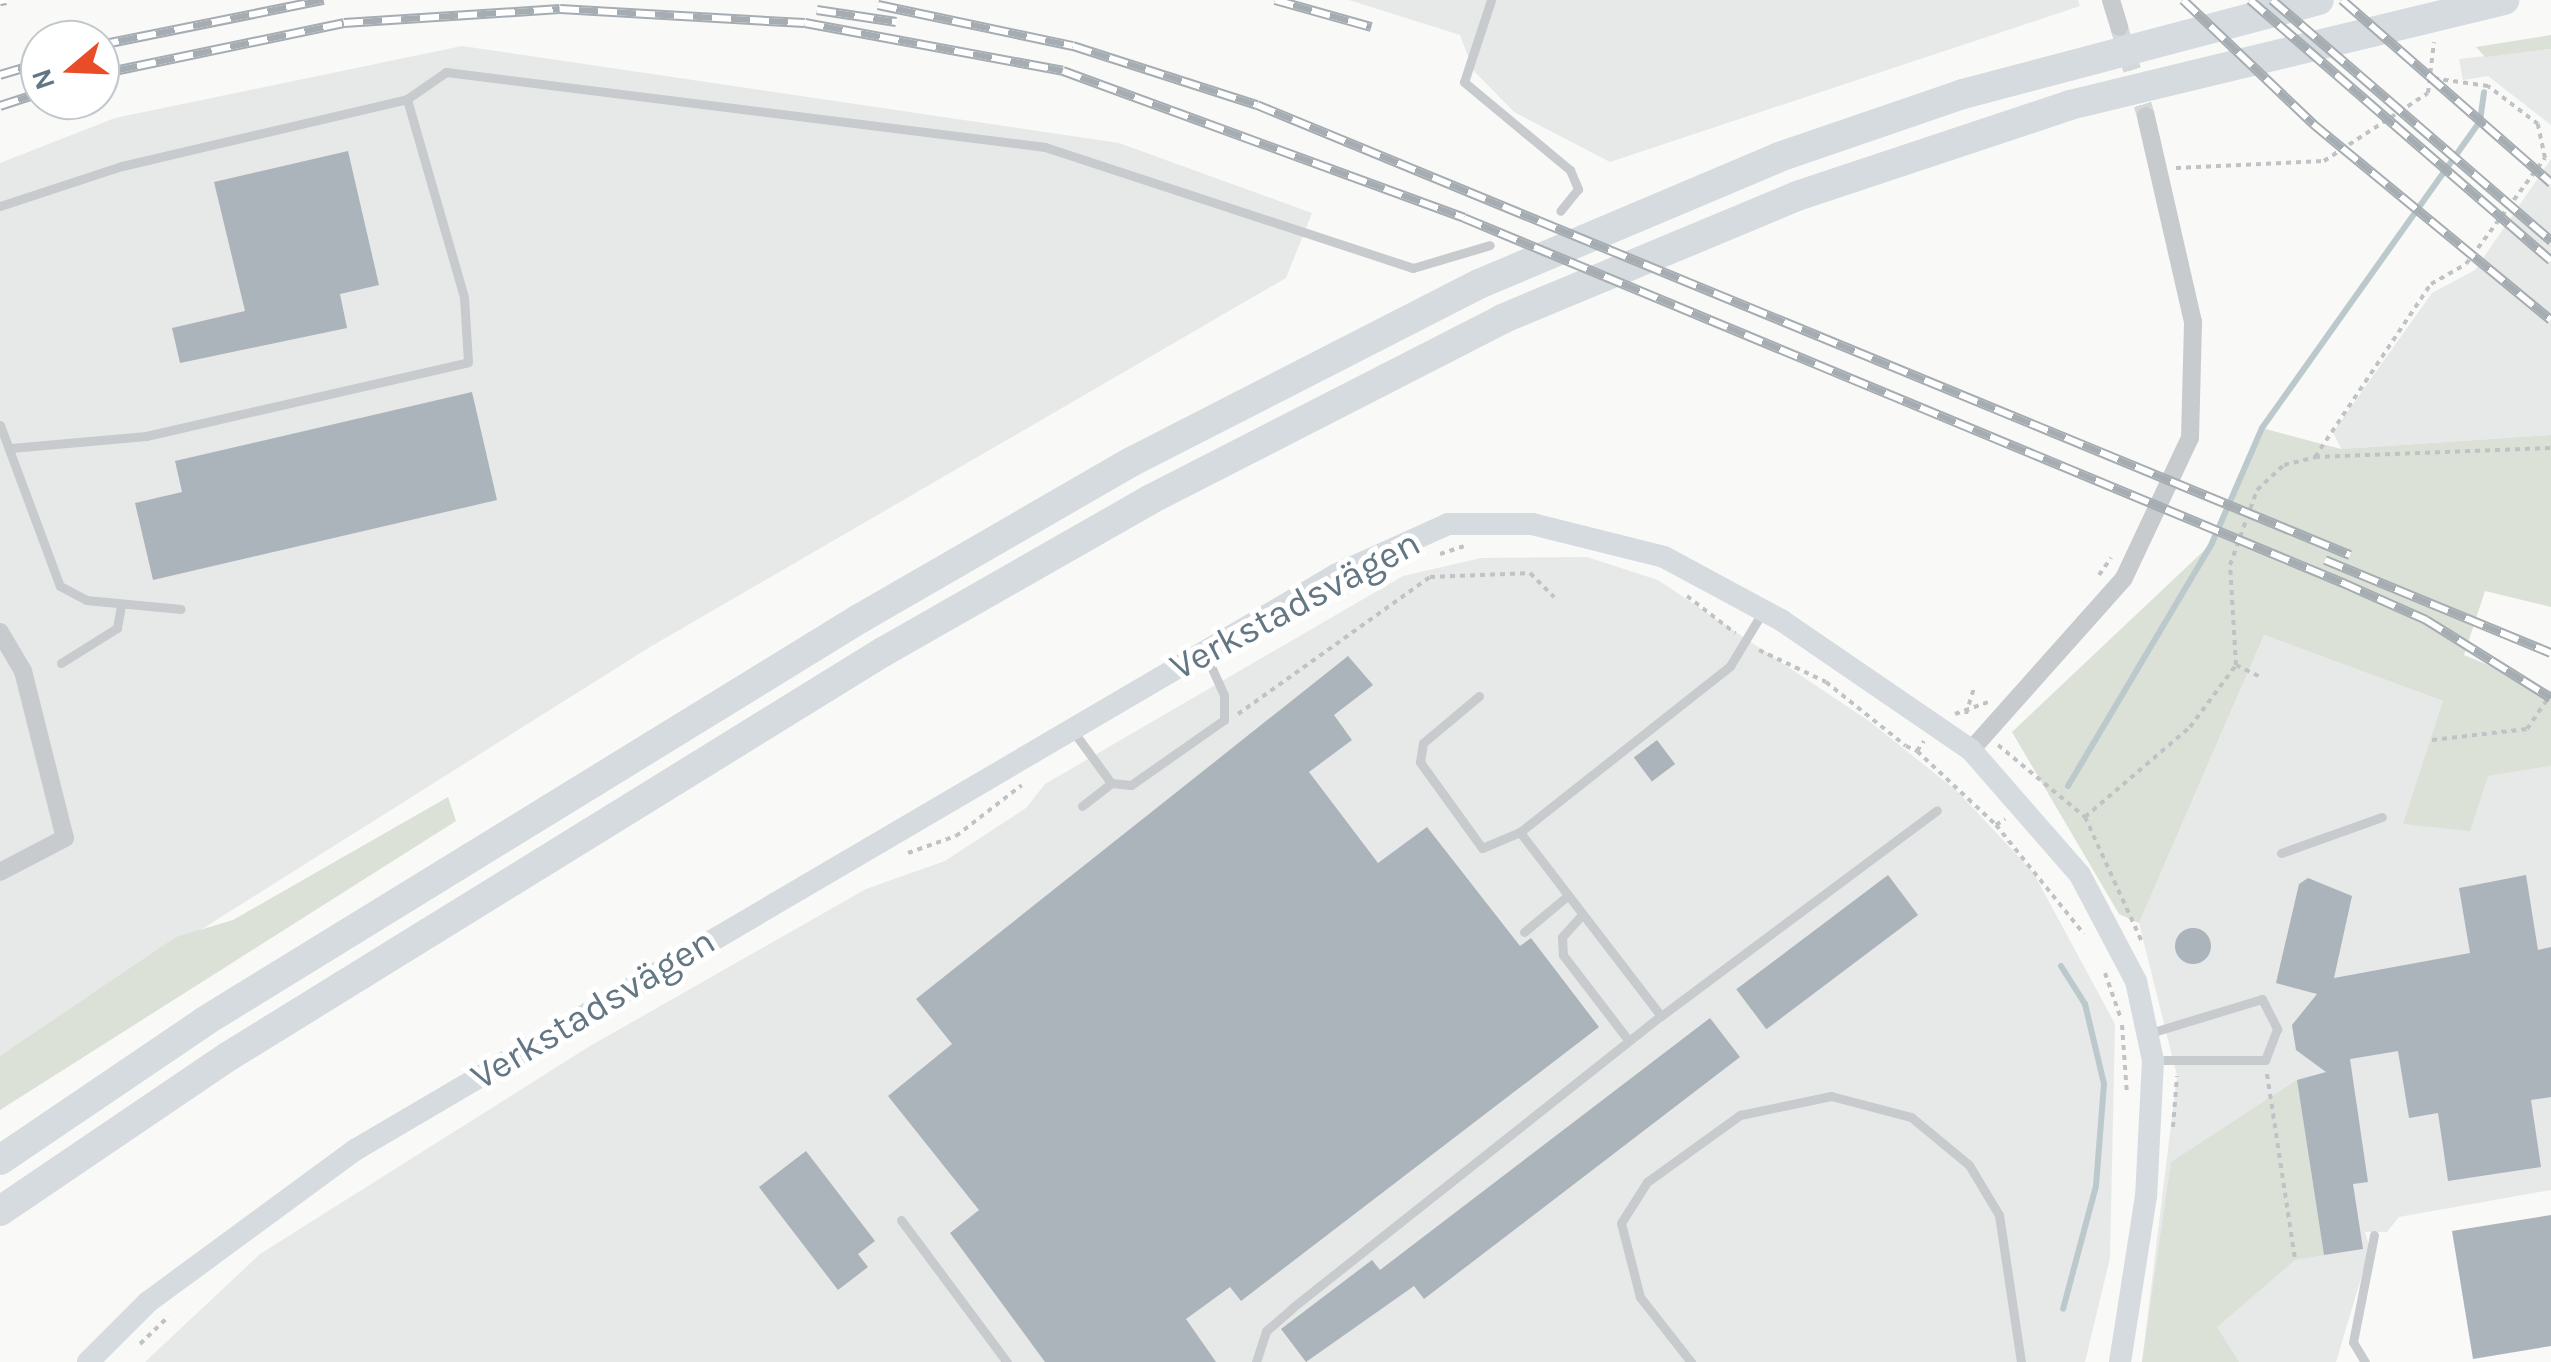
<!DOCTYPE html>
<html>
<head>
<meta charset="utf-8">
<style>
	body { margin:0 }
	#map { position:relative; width:2551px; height:1362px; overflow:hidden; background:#f9f9f7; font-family:Karla,sans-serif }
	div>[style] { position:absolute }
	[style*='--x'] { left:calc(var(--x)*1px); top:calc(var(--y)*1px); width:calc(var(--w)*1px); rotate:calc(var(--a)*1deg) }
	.built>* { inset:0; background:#e7e8e8 }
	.green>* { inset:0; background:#dbe1d7 }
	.stream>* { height:6px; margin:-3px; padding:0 3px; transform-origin:3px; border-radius:3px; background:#bcc9cc }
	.building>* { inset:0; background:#abb4ba; transform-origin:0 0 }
	.round { border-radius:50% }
	.minor-tunnel>* { height:18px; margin-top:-9px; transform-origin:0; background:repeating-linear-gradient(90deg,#d4d8da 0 18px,transparent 0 27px) }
	.path>* { height:4px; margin-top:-2px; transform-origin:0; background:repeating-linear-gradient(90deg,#c0c3c5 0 5px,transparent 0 10px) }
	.service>* { height:9px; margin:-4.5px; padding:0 4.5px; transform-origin:4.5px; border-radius:4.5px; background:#c7cbce }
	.minor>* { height:18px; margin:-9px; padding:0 9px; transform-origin:9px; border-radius:9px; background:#c7cbce }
	.secondary>* { height:22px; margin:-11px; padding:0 11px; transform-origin:11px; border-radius:11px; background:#d6dbdf }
	.motorway>* { height:30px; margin:-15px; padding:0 15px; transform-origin:15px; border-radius:15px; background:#d6dbdf }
	.rail>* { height:10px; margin-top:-5px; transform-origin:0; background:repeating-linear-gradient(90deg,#fff 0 19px,#a5adb2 0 38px); box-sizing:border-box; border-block:2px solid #a5adb2 }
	span { translate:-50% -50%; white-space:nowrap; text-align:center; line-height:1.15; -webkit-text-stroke:10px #fff; paint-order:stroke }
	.street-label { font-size:38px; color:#637683 }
	.north { position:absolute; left:20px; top:20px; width:100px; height:100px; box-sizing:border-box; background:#fff; border:2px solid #c1c8cd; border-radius:50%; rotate:251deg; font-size:28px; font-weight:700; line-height:40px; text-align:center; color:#637683 }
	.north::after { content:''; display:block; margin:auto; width:35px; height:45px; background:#e94d27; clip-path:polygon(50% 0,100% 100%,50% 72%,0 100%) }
</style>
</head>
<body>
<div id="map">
	<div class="built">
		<i style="clip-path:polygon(1349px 0,2078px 0,2080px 6px,1610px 162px,1514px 112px,1473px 70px,1460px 35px)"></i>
		<i style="clip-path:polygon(462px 46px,1119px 143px,1312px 213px,1286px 278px,650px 647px,0 1056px,0 163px,115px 118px)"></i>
		<i style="clip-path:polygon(2551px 49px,2551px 125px,2488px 76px,2463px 80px,2459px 59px)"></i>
		<i style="clip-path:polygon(2551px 159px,2551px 435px,2341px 449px,2333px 432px,2432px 293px,2475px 270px)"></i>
		<i style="clip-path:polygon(1587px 557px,1658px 580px,1869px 721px,1957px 791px,2033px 872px,2115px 1024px,2110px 1258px,2085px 1362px,145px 1362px,260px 1254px,590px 1046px,866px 889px,945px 861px,1026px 808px,1045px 784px,1403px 576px,1481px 558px)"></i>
		<i style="clip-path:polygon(2264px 635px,2443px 701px,2487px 776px,2551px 766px,2551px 1190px,2399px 1217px,2387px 1232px,2365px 1232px,2370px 1248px,2336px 1362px,2142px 1362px,2177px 1076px,2139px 923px)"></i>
	</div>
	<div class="green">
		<i style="clip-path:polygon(2551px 35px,2551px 49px,2485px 57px,2476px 47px)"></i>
		<i style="clip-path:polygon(2262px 428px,2341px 449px,2551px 435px,2551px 607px,2485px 591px,2464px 655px,2551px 691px,2551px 766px,2488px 776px,2470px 831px,2403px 824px,2443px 701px,2264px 635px,2139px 923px,2119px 914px,2012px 732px,2212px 543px)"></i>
		<i style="clip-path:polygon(448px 797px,456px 821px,0 1110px,0 1056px,176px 937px,233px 920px)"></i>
		<i style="clip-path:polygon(2297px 1080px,2324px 1255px,2295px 1260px,2217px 1327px,2239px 1362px,2142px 1362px,2171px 1162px)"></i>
	</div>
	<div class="stream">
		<i style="--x:2068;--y:786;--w:282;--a:-59.3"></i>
		<i style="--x:2212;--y:543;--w:125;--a:-66.5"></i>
		<i style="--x:2262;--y:428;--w:377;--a:-54.6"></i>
		<i style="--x:2480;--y:121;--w:29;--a:-82"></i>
		<i style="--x:2061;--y:966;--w:45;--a:57.7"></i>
		<i style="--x:2085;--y:1004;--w:82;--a:76.6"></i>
		<i style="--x:2104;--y:1084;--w:102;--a:94.5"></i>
		<i style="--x:2096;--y:1186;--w:127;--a:105"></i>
	</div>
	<div class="building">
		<i style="clip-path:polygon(348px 151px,379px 285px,340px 294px,347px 328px,180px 363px,172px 328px,245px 311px,214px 182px)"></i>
		<i style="clip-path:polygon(472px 392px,497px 500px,153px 580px,135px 503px,182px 492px,175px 461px)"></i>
		<i style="clip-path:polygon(1348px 656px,1373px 685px,1334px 715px,1352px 740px,1309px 772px,1378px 863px,1427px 827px,1520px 946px,1531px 938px,1599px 1027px,1241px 1301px,1230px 1287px,1186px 1319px,1216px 1362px,1045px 1362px,950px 1233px,979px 1210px,888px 1096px,952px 1044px,916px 999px)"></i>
		<i style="left:1657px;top:740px;width:30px;height:29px;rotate:53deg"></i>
		<i style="left:1888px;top:875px;width:50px;height:190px;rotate:53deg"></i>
		<i style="clip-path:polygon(2526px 875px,2538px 950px,2551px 947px,2551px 1097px,2531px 1100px,2541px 1167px,2448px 1181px,2438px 1113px,2409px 1118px,2398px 1051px,2350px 1059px,2368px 1182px,2353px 1184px,2363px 1249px,2324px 1255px,2297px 1080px,2326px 1072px,2296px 1050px,2292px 1025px,2317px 994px,2276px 983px,2299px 884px,2308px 878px,2352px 896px,2334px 978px,2470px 953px,2459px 888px)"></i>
		<i class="round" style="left:2175px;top:928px;width:36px;height:36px"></i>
		<i style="clip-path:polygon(1710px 1018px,1740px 1057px,1424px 1299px,1414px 1286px,1306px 1362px,1281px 1329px,1372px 1260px,1380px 1270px)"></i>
		<i style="clip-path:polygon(806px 1151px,875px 1241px,858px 1254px,868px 1267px,838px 1290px,759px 1187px)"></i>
		<i style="clip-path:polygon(2551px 1215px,2551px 1346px,2473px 1359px,2452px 1231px)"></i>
	</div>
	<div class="minor-tunnel">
		<i style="--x:2119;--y:27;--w:93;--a:73.1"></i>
	</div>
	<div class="path">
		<i style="--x:2176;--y:168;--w:148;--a:-2.7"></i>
		<i style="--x:2324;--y:161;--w:124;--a:-33.2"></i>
		<i style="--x:2428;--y:93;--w:51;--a:-83.3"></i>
		<i style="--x:2315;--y:457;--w:236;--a:-2.2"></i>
		<i style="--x:1440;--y:554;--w:25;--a:-18"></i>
		<i style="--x:2099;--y:575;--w:21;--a:-55"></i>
		<i style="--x:1687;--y:596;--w:61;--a:37.6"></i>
		<i style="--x:1759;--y:650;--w:74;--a:25.5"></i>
		<i style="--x:1826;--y:682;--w:102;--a:38.7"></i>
		<i style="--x:1906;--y:746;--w:12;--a:24"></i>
		<i style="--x:1917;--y:751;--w:12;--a:-55"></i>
		<i style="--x:2236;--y:665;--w:28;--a:26"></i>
		<i style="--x:1238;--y:714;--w:236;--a:-35.5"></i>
		<i style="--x:1430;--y:577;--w:100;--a:-2.3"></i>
		<i style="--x:1530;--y:573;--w:34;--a:45"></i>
		<i style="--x:1955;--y:714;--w:35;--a:-20"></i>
		<i style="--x:1966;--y:714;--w:27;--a:-73"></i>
		<i style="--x:2432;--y:740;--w:96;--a:-6.6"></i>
		<i style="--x:2527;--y:729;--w:42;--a:-55.6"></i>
		<i style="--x:1998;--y:745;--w:113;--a:39.6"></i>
		<i style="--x:2085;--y:817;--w:137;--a:65.5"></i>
		<i style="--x:1917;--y:751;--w:108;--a:43.1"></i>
		<i style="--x:1996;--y:825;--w:11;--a:-34"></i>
		<i style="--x:2085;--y:817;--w:138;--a:-40.6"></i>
		<i style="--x:2190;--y:727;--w:77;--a:-53.4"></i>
		<i style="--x:2236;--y:665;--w:100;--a:-93.4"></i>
		<i style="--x:2230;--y:565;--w:80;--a:-70.2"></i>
		<i style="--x:2257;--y:490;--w:37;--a:-43"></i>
		<i style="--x:2284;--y:465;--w:32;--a:-14"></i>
		<i style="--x:2315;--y:457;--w:208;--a:-56.2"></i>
		<i style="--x:2431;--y:284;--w:40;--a:-29.7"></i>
		<i style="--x:2466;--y:264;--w:132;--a:-53.3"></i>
		<i style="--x:2545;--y:158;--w:35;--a:-102"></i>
		<i style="--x:2538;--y:124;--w:63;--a:-142.8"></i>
		<i style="--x:2488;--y:86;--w:57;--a:-171.9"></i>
		<i style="--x:1996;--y:825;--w:140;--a:51.1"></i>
		<i style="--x:908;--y:853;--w:51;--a:-19.5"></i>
		<i style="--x:956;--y:836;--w:83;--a:-37.7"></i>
		<i style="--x:2105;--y:973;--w:46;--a:70.8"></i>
		<i style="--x:2122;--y:1025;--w:70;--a:85.9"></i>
		<i style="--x:2267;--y:1074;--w:188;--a:81.4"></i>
		<i style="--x:2173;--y:1127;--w:51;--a:-85.5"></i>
		<i style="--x:140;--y:1344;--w:40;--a:-44"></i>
	</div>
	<div class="service">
		<i style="--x:1491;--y:0;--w:86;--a:108.2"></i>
		<i style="--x:1464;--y:82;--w:138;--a:39.7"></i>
		<i style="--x:1570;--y:170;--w:21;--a:67"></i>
		<i style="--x:1578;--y:189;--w:28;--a:129"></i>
		<i style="--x:0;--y:206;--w:128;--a:-18.2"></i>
		<i style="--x:122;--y:166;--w:293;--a:-13.2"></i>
		<i style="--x:407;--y:99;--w:47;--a:-34.7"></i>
		<i style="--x:446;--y:72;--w:604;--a:7.14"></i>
		<i style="--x:1045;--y:147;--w:387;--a:18.2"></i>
		<i style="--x:1413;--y:268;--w:80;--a:-16.6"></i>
		<i style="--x:0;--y:425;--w:172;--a:69.6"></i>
		<i style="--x:60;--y:586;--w:30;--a:28"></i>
		<i style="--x:86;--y:600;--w:95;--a:5.4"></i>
		<i style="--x:11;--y:448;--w:136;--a:-5.1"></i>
		<i style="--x:146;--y:436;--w:330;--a:-12.9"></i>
		<i style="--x:468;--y:362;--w:65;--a:-93.5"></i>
		<i style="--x:464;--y:297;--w:206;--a:-106.1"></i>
		<i style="--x:61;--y:663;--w:66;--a:-32"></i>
		<i style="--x:117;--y:628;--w:23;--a:-80"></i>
		<i style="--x:1479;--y:696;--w:73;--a:140"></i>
		<i style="--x:1423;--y:743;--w:19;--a:99"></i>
		<i style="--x:1420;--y:762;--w:106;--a:54.2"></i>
		<i style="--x:1482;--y:848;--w:41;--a:-22.8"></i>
		<i style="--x:1073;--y:731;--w:64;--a:53.8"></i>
		<i style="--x:1111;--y:783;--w:20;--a:6"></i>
		<i style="--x:1131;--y:785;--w:113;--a:-35"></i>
		<i style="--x:1224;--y:720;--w:25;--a:-90"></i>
		<i style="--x:1224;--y:695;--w:46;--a:-114.3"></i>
		<i style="--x:1082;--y:806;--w:37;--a:-38"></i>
		<i style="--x:2281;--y:853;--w:107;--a:-19.6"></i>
		<i style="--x:1580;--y:917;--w:27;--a:132"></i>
		<i style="--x:1562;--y:937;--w:18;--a:87"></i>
		<i style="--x:1563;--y:955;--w:108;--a:52.5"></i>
		<i style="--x:1524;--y:932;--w:53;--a:-39.7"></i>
		<i style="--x:1661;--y:1016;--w:344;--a:-36.7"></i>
		<i style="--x:2150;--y:1033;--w:117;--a:-16.9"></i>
		<i style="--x:2262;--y:999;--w:34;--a:63"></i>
		<i style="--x:2277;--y:1029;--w:33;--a:111"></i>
		<i style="--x:2265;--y:1060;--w:111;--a:180"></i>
		<i style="--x:901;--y:1220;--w:177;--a:53.3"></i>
		<i style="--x:1256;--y:1362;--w:33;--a:-72"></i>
		<i style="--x:1266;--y:1331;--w:35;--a:-41"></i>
		<i style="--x:1292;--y:1308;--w:471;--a:-38.4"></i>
		<i style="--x:1661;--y:1016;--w:232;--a:-127.5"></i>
		<i style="--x:1520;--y:832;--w:268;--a:-38.3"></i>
		<i style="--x:1730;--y:666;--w:62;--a:-58.9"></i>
		<i style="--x:1691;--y:1362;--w:83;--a:-128.1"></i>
		<i style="--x:1640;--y:1297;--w:76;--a:-104.4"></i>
		<i style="--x:1621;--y:1223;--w:49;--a:-57.6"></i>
		<i style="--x:1647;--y:1182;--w:115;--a:-35.8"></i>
		<i style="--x:1740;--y:1115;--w:93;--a:-11.8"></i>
		<i style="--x:1831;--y:1096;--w:83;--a:14.7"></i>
		<i style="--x:1911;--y:1117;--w:75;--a:39.6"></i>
		<i style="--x:1969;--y:1165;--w:58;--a:59"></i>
		<i style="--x:1999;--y:1215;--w:149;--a:81.5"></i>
		<i style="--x:2365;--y:1362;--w:23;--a:-121"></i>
		<i style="--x:2353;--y:1342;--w:109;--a:-78.9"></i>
	</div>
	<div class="minor">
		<i style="--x:2111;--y:0;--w:28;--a:73"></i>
		<i style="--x:0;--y:632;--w:45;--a:59.5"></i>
		<i style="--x:23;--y:671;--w:172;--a:75.9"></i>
		<i style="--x:65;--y:838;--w:73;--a:152.4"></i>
		<i style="--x:1971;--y:750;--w:230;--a:-48.3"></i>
		<i style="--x:2124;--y:578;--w:155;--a:-64.8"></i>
		<i style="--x:2190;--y:438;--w:116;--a:-88.5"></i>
		<i style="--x:2193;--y:322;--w:211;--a:-102.9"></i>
	</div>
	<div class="secondary">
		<i style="--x:88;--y:1362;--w:85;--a:-45"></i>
		<i style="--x:148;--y:1302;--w:257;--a:-36.3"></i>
		<i style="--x:355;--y:1150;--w:1138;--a:-30.39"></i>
		<i style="--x:1337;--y:574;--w:122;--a:-24.2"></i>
		<i style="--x:1448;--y:524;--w:84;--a:0"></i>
		<i style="--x:1532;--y:524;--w:136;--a:14"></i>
		<i style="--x:1664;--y:557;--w:133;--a:28.3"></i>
		<i style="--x:1781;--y:620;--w:230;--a:34.4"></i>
		<i style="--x:1971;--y:750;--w:166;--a:48.9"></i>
		<i style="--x:2080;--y:875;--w:120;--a:62.2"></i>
		<i style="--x:2136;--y:981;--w:81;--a:77.9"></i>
		<i style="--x:2153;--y:1060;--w:136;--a:92.9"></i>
		<i style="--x:2146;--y:1196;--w:168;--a:98.9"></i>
	</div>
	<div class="motorway">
		<i style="--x:0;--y:1160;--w:248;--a:-34.1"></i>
		<i style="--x:205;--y:1021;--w:768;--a:-31.58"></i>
		<i style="--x:859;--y:619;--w:314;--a:-30"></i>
		<i style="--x:1131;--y:462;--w:391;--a:-27.1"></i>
		<i style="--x:1479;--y:284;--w:326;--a:-22.9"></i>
		<i style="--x:1779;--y:157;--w:194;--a:-18.9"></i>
		<i style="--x:1963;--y:94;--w:368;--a:-14.8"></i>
		<i style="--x:0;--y:1211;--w:277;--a:-34.1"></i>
		<i style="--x:229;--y:1056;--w:769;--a:-31.71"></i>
		<i style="--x:883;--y:652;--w:309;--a:-29.7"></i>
		<i style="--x:1151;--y:499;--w:394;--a:-27.1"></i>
		<i style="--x:1502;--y:319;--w:320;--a:-22.6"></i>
		<i style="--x:1797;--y:196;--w:288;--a:-18.4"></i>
		<i style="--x:2070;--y:105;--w:447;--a:-13.6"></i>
	</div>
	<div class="rail">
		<i style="--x:1275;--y:0;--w:100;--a:15.7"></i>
		<i style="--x:2183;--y:0;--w:180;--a:43.6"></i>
		<i style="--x:2313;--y:124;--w:308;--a:39.5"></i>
		<i style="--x:2250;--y:0;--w:398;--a:40.9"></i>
		<i style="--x:2272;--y:0;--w:369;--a:40.8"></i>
		<i style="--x:2342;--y:0;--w:278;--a:41.2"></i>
		<i style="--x:0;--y:1;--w:6;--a:-9"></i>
		<i style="--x:878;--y:5;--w:199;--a:11.9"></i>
		<i style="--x:1073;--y:46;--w:193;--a:17.8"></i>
		<i style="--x:1257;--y:105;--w:1182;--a:22.38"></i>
		<i style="--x:817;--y:10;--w:80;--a:8.6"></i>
		<i style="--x:100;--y:45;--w:228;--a:-11.4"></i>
		<i style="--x:100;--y:74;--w:249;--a:-11.8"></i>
		<i style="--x:344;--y:23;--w:216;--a:-3.7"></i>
		<i style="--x:560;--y:9;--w:245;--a:3.3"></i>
		<i style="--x:805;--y:23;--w:262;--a:10.5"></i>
		<i style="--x:1063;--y:71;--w:427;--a:20.1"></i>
		<i style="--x:1464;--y:218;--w:952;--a:22.55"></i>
		<i style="--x:2343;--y:583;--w:91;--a:24"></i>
		<i style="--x:2426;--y:620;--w:147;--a:32"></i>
		<i style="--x:0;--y:75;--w:42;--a:-16.7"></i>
		<i style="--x:0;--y:106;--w:42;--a:-18"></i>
		<i style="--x:2325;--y:560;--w:244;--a:22.4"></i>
	</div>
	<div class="street-label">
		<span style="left:1295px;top:605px;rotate:-28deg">Verkstadsvägen</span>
		<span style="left:593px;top:1009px;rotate:-31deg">Verkstadsvägen</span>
	</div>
	<div class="north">N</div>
</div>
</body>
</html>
